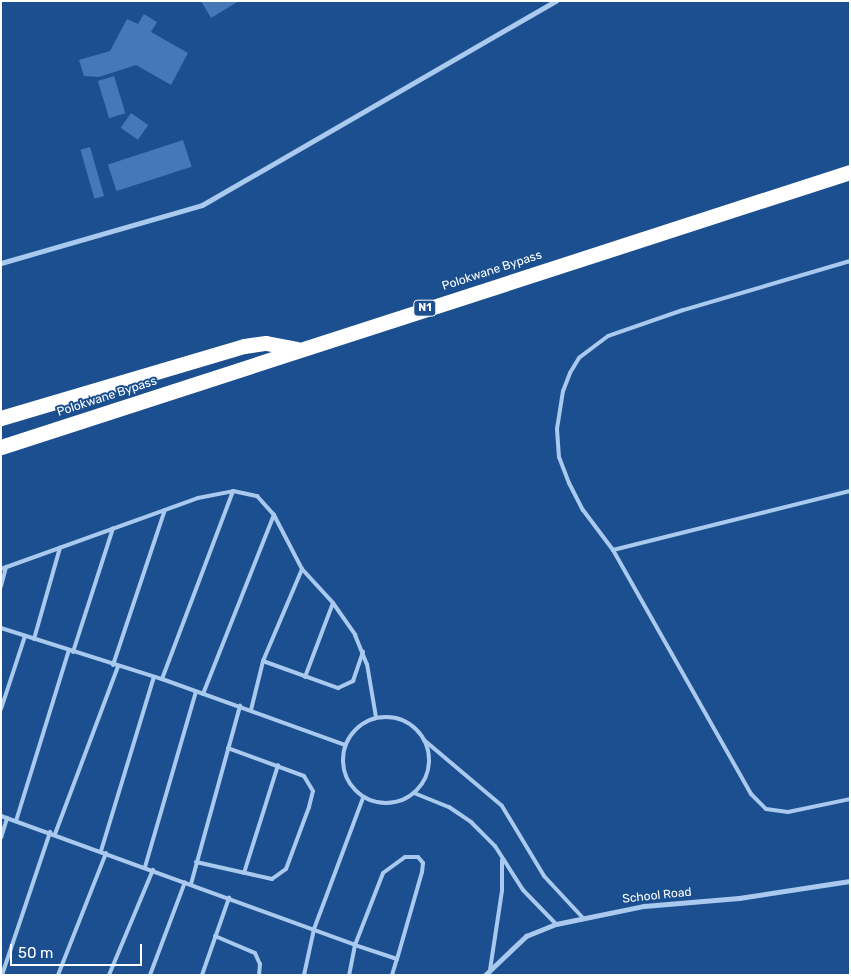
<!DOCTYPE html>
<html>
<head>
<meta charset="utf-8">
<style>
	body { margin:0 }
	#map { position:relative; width:851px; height:976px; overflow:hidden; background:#1b4f8f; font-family:Rubik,sans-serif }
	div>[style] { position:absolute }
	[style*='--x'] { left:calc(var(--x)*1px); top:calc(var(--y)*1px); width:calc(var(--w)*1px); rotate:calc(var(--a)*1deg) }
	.building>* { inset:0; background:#4478b7; transform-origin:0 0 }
	.service>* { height:4px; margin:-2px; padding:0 2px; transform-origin:2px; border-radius:2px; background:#a9c9ee }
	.service>.ring { margin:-2px; padding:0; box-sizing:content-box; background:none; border:4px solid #a9c9ee; border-radius:50% }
	.minor>* { height:5px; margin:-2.5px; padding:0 2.5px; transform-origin:2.5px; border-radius:2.5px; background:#a9c9ee }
	.motorway>* { height:15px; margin:-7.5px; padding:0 7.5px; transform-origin:7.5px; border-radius:7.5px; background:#fff }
	span { translate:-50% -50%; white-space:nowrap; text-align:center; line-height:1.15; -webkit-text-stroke:4px #1b4f8f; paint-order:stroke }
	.shield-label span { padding:1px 4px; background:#1b4f8f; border:1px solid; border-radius:4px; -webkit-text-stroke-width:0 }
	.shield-label { font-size:11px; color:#fff; font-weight:700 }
	.street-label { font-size:12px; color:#fff }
	.frame { position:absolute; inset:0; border:2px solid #fff; pointer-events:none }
	.scale { position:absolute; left:10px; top:944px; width:132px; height:22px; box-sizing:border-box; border:2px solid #fff; border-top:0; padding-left:6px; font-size:15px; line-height:18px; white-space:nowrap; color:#fff; -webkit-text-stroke:4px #1b4f8f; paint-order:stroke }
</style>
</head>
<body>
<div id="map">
	<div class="building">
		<i style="clip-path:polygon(201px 1px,239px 1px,211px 18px)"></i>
		<i style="clip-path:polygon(144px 14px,157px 22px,151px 32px,188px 53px,171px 85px,136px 65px,99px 77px,84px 76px,79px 60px,110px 51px,127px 19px,138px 24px)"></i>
		<i style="left:114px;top:76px;width:39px;height:17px;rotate:73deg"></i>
		<i style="left:131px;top:113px;width:21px;height:18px;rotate:35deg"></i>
		<i style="left:183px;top:140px;width:28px;height:79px;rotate:72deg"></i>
		<i style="left:90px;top:147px;width:51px;height:10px;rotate:74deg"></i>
	</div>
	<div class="service">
		<i style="--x:850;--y:261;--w:174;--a:163.6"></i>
		<i style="--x:683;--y:310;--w:79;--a:160.9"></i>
		<i style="--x:608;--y:336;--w:36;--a:143"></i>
		<i style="--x:579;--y:358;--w:17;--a:121"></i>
		<i style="--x:570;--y:373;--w:19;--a:111"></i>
		<i style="--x:563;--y:391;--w:38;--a:99"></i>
		<i style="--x:557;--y:429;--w:28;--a:86"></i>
		<i style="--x:559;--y:457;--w:28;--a:69"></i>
		<i style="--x:569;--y:483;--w:30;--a:63"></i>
		<i style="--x:583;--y:510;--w:50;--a:53.1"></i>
		<i style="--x:613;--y:550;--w:280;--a:60.5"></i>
		<i style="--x:751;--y:794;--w:21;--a:45"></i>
		<i style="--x:766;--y:809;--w:22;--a:8"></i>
		<i style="--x:788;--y:812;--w:63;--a:-11.8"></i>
		<i style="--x:613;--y:550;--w:244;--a:-14"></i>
		<i style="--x:1;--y:569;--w:209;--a:-19.8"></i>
		<i style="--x:198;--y:498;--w:36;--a:-11"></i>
		<i style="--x:233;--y:491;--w:25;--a:12"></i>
		<i style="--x:257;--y:496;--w:25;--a:48"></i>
		<i style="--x:274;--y:515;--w:61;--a:62.6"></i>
		<i style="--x:302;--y:569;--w:46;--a:47.6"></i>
		<i style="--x:333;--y:603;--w:39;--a:55"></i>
		<i style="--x:355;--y:635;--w:31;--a:68"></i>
		<i style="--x:367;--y:664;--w:54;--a:80.4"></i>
		<i style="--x:1;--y:586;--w:20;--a:-75"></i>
		<i style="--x:1;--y:628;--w:169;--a:17.6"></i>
		<i style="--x:162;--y:679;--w:195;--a:19.8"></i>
		<i style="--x:34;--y:639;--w:95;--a:-74.1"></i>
		<i style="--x:73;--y:652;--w:130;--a:-72.1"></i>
		<i style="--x:263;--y:661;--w:80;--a:19.8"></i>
		<i style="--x:338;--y:688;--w:17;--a:-25"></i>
		<i style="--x:353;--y:681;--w:31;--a:-71"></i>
		<i style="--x:113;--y:665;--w:163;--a:-71.5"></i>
		<i style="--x:305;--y:677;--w:79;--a:-69.3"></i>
		<i style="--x:162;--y:679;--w:201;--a:-69.3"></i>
		<i style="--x:203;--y:694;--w:193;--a:-68.4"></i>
		<i style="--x:1;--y:709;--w:77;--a:-71.8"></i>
		<i style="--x:251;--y:710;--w:50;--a:-76.2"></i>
		<i style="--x:263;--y:661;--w:100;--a:-67"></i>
		<i class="ring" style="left:343px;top:717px;width:82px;height:82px"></i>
		<i style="--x:424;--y:740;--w:102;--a:40.2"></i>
		<i style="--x:502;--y:806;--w:82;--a:59"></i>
		<i style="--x:544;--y:876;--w:57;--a:47.1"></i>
		<i style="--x:414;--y:793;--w:38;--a:22"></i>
		<i style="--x:449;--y:807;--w:27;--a:34"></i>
		<i style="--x:471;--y:822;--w:34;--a:45"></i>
		<i style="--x:495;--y:846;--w:52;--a:57.5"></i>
		<i style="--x:523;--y:890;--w:47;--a:45.9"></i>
		<i style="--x:1;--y:816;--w:377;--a:20"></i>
		<i style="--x:355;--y:945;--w:31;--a:101"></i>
		<i style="--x:16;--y:821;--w:179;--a:-72.8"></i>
		<i style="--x:55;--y:834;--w:179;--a:-69.4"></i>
		<i style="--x:1;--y:838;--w:21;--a:-73"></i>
		<i style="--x:101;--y:851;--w:182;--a:-73.1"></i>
		<i style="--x:405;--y:857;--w:13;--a:0"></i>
		<i style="--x:418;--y:857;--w:8;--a:50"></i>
		<i style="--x:423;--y:863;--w:9;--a:96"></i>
		<i style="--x:422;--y:872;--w:91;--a:106"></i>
		<i style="--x:397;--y:959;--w:44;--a:-161.6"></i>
		<i style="--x:355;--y:945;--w:77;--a:-68.7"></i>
		<i style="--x:383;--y:873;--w:27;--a:-36"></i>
		<i style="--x:196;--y:862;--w:78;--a:12.6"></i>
		<i style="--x:272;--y:879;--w:17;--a:-36"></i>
		<i style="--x:286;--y:869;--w:66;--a:-69.6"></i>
		<i style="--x:309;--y:807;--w:16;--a:-76"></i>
		<i style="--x:313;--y:791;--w:17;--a:-121"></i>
		<i style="--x:304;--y:776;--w:81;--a:-159.8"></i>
		<i style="--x:145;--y:867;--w:182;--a:-73.8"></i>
		<i style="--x:244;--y:873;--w:113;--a:-72.5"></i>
		<i style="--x:191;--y:884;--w:185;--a:-74.6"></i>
		<i style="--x:215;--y:936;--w:43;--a:23"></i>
		<i style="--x:255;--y:953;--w:12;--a:66"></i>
		<i style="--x:260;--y:964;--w:11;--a:95"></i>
		<i style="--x:490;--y:970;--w:80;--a:-81.4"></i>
		<i style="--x:502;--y:891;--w:31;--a:-90"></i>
		<i style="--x:2;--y:975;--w:151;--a:-71.4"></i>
		<i style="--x:58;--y:975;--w:131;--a:-68.5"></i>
		<i style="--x:109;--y:975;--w:114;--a:-67.3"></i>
		<i style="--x:150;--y:975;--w:99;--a:-69.4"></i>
		<i style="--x:202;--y:975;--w:82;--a:-70.7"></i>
		<i style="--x:304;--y:975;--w:47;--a:-77.7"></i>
		<i style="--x:314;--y:929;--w:140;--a:-69.5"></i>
		<i style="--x:392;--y:975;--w:17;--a:-73"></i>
	</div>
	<div class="minor">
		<i style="--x:1;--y:263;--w:209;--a:-16.1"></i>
		<i style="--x:202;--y:205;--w:409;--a:-30"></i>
		<i style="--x:485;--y:975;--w:57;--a:-43.6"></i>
		<i style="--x:526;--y:936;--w:32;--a:-22"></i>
		<i style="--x:556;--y:924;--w:90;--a:-11.6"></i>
		<i style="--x:644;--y:906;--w:95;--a:-4.8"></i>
		<i style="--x:739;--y:898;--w:112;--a:-8.7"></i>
	</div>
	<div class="motorway">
		<i style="--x:1;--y:418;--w:253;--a:-16.5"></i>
		<i style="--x:244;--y:346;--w:22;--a:-8"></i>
		<i style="--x:266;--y:343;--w:31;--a:11"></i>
		<i style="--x:1;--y:447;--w:892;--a:-17.95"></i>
	</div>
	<div class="shield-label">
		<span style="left:425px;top:308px">N1</span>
	</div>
	<div class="street-label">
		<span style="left:492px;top:271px;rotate:-18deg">Polokwane Bypass</span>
		<span style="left:107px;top:397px;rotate:-18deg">Polokwane Bypass</span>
		<span style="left:657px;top:896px;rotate:-6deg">School Road</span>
	</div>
	<div class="frame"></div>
	<div class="scale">50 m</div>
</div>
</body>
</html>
